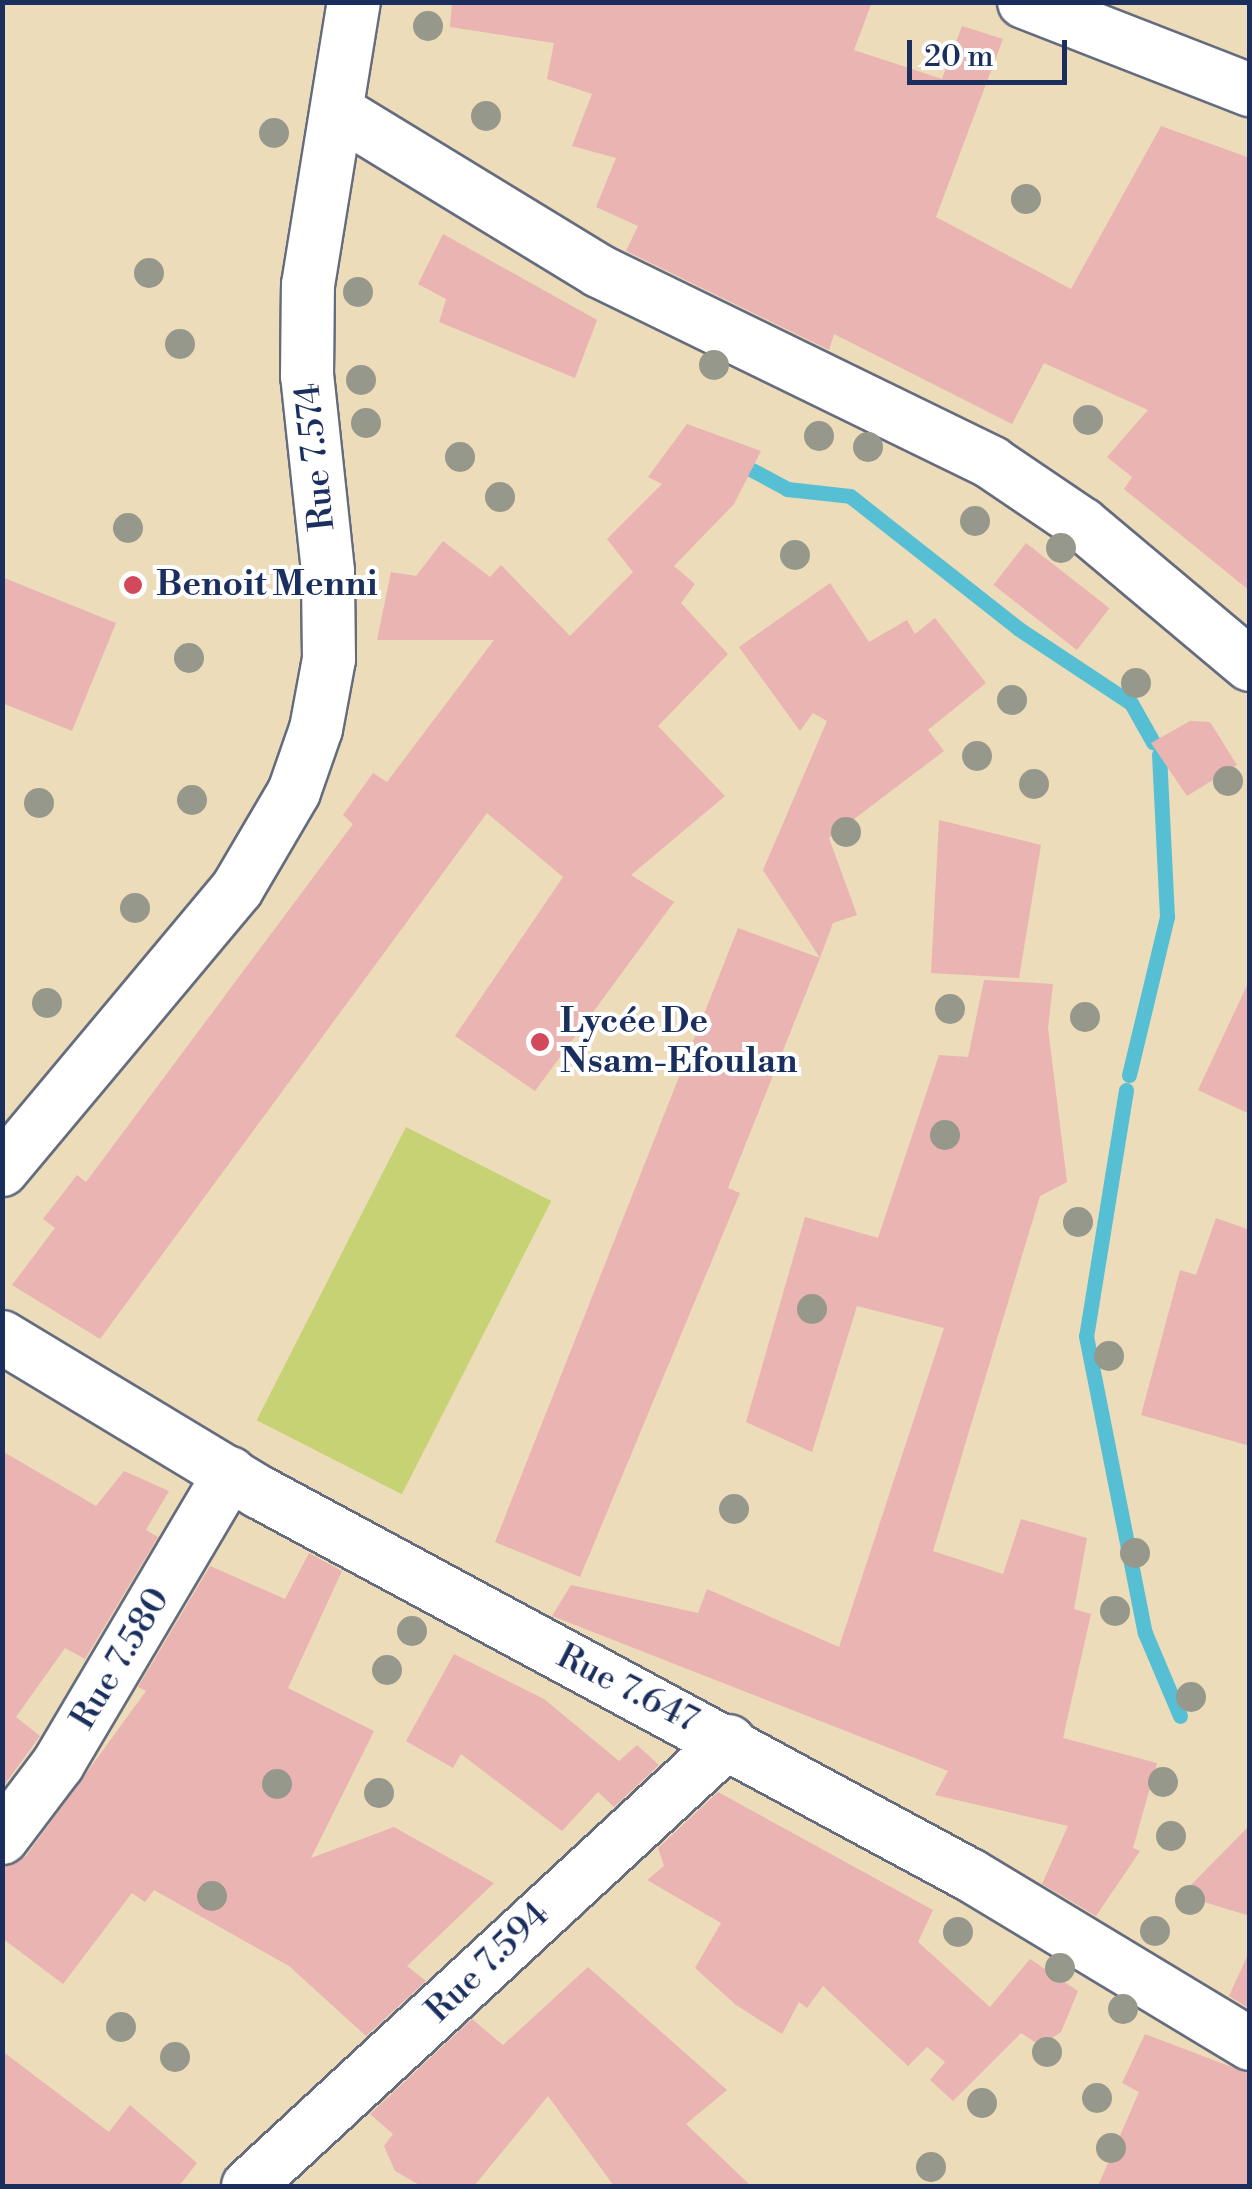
<!DOCTYPE html>
<html>
<head>
<meta charset="utf-8">
<style>
	body { margin:0 }
	#map { position:relative; width:1252px; height:2189px; overflow:hidden; background:#eddcb9; font-family:"Libre Bodoni",serif }
	div>[style] { position:absolute }
	[style*='--x'] { left:calc(var(--x)*1px); top:calc(var(--y)*1px); width:calc(var(--w)*1px); rotate:calc(var(--a)*1deg) }
	.green>* { inset:0; background:#c6d274; transform-origin:0 0 }
	.stream>* { height:15px; margin:-7.5px; padding:0 7.5px; transform-origin:7.5px; border-radius:7.5px; background:#56bfd3 }
	.building>* { inset:0; background:#e9b4b1; transform-origin:0 0 }
	.roads { filter:drop-shadow(2px 0 #646c7e) drop-shadow(-2px 0 #646c7e) drop-shadow(0 2px #646c7e) drop-shadow(0 -2px #646c7e) }
	.street>* { height:52px; margin:-26px; padding:0 26px; transform-origin:26px; border-radius:26px; background:#fff }
	.trees>* { width:30px; height:30px; margin:-15px; border-radius:50%; background:#96988b }
	.dots>* { width:28px; height:28px; translate:-50% -50%; box-sizing:border-box; border:5px solid #fff; border-radius:50% }
	span { translate:-50% -50%; white-space:nowrap; text-align:center; line-height:1.15; -webkit-text-stroke:8px #fff; paint-order:stroke }
	.street-label { font-size:35px; color:#1b2f5e }
	.poi-label { font-size:35px; color:#1b2f5e; font-weight:700 }
	.left { translate:0 -50%; text-align:left }
	.frame { position:absolute; inset:0; border:5px solid #1b2f5e; pointer-events:none }
	.scale { position:absolute; left:907px; top:40px; width:160px; height:45px; box-sizing:border-box; border:5px solid #1b2f5e; border-top:0; padding-left:12px; font-size:30px; line-height:35px; white-space:nowrap; color:#1b2f5e; -webkit-text-stroke:8px #fff; paint-order:stroke }
</style>
</head>
<body>
<div id="map">
	<div class="green">
		<i style="left:406px;top:1127px;width:163px;height:329px;rotate:27deg"></i>
	</div>
	<div class="stream">
		<i style="--x:752;--y:470;--w:40;--a:28"></i>
		<i style="--x:787;--y:489;--w:63;--a:6.3"></i>
		<i style="--x:850;--y:496;--w:215;--a:38.2"></i>
		<i style="--x:1019;--y:629;--w:134;--a:33.5"></i>
		<i style="--x:1131;--y:703;--w:45;--a:60.6"></i>
		<i style="--x:1129;--y:1075;--w:163;--a:-76.5"></i>
		<i style="--x:1167;--y:917;--w:163;--a:-92.8"></i>
		<i style="--x:1126;--y:1090;--w:249;--a:99.2"></i>
		<i style="--x:1086;--y:1336;--w:303;--a:78.8"></i>
		<i style="--x:1145;--y:1633;--w:90;--a:67.1"></i>
	</div>
	<div class="building">
		<i style="clip-path:polygon(452px 2px,872px 2px,854px 50px,942px 79px,962px 26px,1003px 39px,936px 217px,1071px 289px,1161px 126px,1250px 158px,1250px 591px,1124px 489px,1132px 477px,1107px 457px,1148px 410px,1044px 363px,1012px 424px,834px 334px,829px 350px,626px 251px,638px 226px,596px 207px,616px 158px,572px 146px,592px 94px,547px 79px,554px 43px,450px 27px)"></i>
		<i style="clip-path:polygon(443px 234px,597px 320px,575px 378px,439px 322px,446px 299px,418px 284px)"></i>
		<i style="clip-path:polygon(687px 424px,761px 451px,734px 504px,674px 566px,695px 584px,681px 603px,728px 654px,658px 726px,725px 796px,631px 875px,674px 902px,535px 1091px,455px 1036px,563px 877px,487px 813px,100px 1339px,12px 1285px,55px 1228px,43px 1219px,77px 1175px,86px 1182px,353px 824px,343px 815px,373px 773px,387px 782px,494px 640px,377px 640px,391px 572px,416px 576px,443px 541px,490px 577px,501px 565px,570px 636px,633px 572px,607px 539px,662px 484px,648px 477px)"></i>
		<i style="left:1026px;top:543px;width:106px;height:53px;rotate:38deg"></i>
		<i style="clip-path:polygon(2px 577px,116px 623px,72px 731px,2px 703px)"></i>
		<i style="clip-path:polygon(830px 583px,869px 642px,907px 620px,915px 634px,935px 618px,986px 683px,928px 730px,944px 751px,829px 838px,857px 915px,833px 923px,820px 958px,763px 870px,827px 721px,813px 713px,800px 731px,739px 647px)"></i>
		<i style="clip-path:polygon(1190px 721px,1210px 722px,1237px 765px,1187px 796px,1151px 743px)"></i>
		<i style="clip-path:polygon(939px 820px,1041px 845px,1019px 978px,931px 973px)"></i>
		<i style="clip-path:polygon(738px 928px,820px 958px,728px 1188px,740px 1193px,580px 1577px,495px 1542px)"></i>
		<i style="clip-path:polygon(1250px 979px,1250px 1114px,1198px 1090px)"></i>
		<i style="clip-path:polygon(984px 980px,1053px 984px,1048px 1028px,1067px 1182px,1040px 1196px,933px 1551px,1003px 1574px,1021px 1519px,1087px 1538px,1074px 1609px,1091px 1614px,1063px 1738px,1157px 1763px,1133px 1848px,1140px 1851px,1096px 1916px,1042px 1884px,1068px 1826px,935px 1795px,948px 1771px,552px 1616px,571px 1585px,698px 1613px,707px 1589px,839px 1647px,944px 1328px,857px 1306px,812px 1452px,746px 1422px,805px 1217px,878px 1238px,939px 1055px,968px 1057px)"></i>
		<i style="clip-path:polygon(1216px 1218px,1250px 1230px,1250px 1446px,1141px 1415px,1180px 1270px,1196px 1275px)"></i>
		<i style="clip-path:polygon(2px 1451px,96px 1506px,124px 1471px,169px 1491px,146px 1530px,158px 1537px,85px 1659px,65px 1648px,16px 1717px,40px 1736px,2px 1788px)"></i>
		<i style="clip-path:polygon(309px 1553px,342px 1571px,288px 1688px,374px 1731px,311px 1858px,394px 1827px,494px 1883px,407px 1966px,426px 1981px,366px 2036px,289px 1966px,154px 1890px,145px 1902px,132px 1893px,63px 1984px,2px 1938px,2px 1867px,26px 1856px,146px 1691px,138px 1687px,210px 1566px,285px 1599px)"></i>
		<i style="clip-path:polygon(454px 1654px,544px 1699px,619px 1761px,637px 1745px,659px 1765px,614px 1807px,598px 1792px,562px 1831px,461px 1754px,453px 1768px,406px 1741px)"></i>
		<i style="clip-path:polygon(718px 1792px,933px 1910px,918px 1942px,990px 2007px,1030px 1959px,1078px 1991px,1061px 2032px,1041px 2046px,1021px 2033px,953px 2101px,930px 2080px,945px 2062px,927px 2047px,908px 2066px,823px 1986px,807px 2008px,799px 2002px,782px 2034px,736px 2005px,695px 1968px,721px 1923px,647px 1880px,664px 1866px,658px 1848px)"></i>
		<i style="clip-path:polygon(1250px 1825px,1250px 1916px,1181px 1895px)"></i>
		<i style="clip-path:polygon(1250px 1950px,1250px 2009px,1229px 1996px)"></i>
		<i style="clip-path:polygon(588px 1967px,727px 2090px,686px 2124px,751px 2186px,614px 2186px,548px 2096px,474px 2186px,421px 2186px,395px 2171px,384px 2146px,393px 2134px,370px 2114px,472px 2019px,503px 2045px)"></i>
		<i style="clip-path:polygon(1145px 2034px,1250px 2074px,1250px 2186px,1098px 2186px,1139px 2092px,1122px 2083px)"></i>
		<i style="clip-path:polygon(2px 2051px,109px 2132px,130px 2105px,197px 2163px,179px 2186px,2px 2186px)"></i>
	</div>
	<div class="roads">
		<div class="street">
			<i style="--x:1024;--y:2;--w:243;--a:21.3"></i>
			<i style="--x:337;--y:111;--w:307;--a:31.4"></i>
			<i style="--x:599;--y:271;--w:437;--a:26"></i>
			<i style="--x:992;--y:463;--w:109;--a:34.1"></i>
			<i style="--x:1082;--y:524;--w:219;--a:40"></i>
			<i style="--x:2;--y:1170;--w:366;--a:-50.1"></i>
			<i style="--x:237;--y:889;--w:113;--a:-59.6"></i>
			<i style="--x:294;--y:792;--w:67;--a:-70.8"></i>
			<i style="--x:316;--y:729;--w:71;--a:-79.5"></i>
			<i style="--x:329;--y:659;--w:88;--a:-90.7"></i>
			<i style="--x:328;--y:571;--w:196;--a:-96.1"></i>
			<i style="--x:307;--y:376;--w:91;--a:-89.4"></i>
			<i style="--x:308;--y:285;--w:287;--a:-80.8"></i>
			<i style="--x:2;--y:1337;--w:302;--a:31.1"></i>
			<i style="--x:261;--y:1493;--w:805;--a:28.32"></i>
			<i style="--x:970;--y:1875;--w:327;--a:31.1"></i>
			<i style="--x:2;--y:1838;--w:93;--a:-52.9"></i>
			<i style="--x:58;--y:1764;--w:338;--a:-59.4"></i>
			<i style="--x:248;--y:2186;--w:655;--a:-42.77"></i>
		</div>
	</div>
	<div class="trees">
		<i style="left:428px;top:26px"></i>
		<i style="left:486px;top:116px"></i>
		<i style="left:274px;top:133px"></i>
		<i style="left:1026px;top:199px"></i>
		<i style="left:149px;top:273px"></i>
		<i style="left:358px;top:292px"></i>
		<i style="left:180px;top:344px"></i>
		<i style="left:714px;top:365px"></i>
		<i style="left:361px;top:380px"></i>
		<i style="left:1088px;top:420px"></i>
		<i style="left:366px;top:423px"></i>
		<i style="left:819px;top:436px"></i>
		<i style="left:868px;top:447px"></i>
		<i style="left:460px;top:457px"></i>
		<i style="left:500px;top:497px"></i>
		<i style="left:975px;top:521px"></i>
		<i style="left:128px;top:528px"></i>
		<i style="left:1061px;top:548px"></i>
		<i style="left:795px;top:555px"></i>
		<i style="left:189px;top:658px"></i>
		<i style="left:1136px;top:683px"></i>
		<i style="left:1012px;top:700px"></i>
		<i style="left:977px;top:756px"></i>
		<i style="left:1228px;top:781px"></i>
		<i style="left:1034px;top:784px"></i>
		<i style="left:192px;top:800px"></i>
		<i style="left:39px;top:803px"></i>
		<i style="left:846px;top:832px"></i>
		<i style="left:135px;top:908px"></i>
		<i style="left:47px;top:1003px"></i>
		<i style="left:950px;top:1009px"></i>
		<i style="left:1085px;top:1017px"></i>
		<i style="left:945px;top:1135px"></i>
		<i style="left:1078px;top:1222px"></i>
		<i style="left:812px;top:1309px"></i>
		<i style="left:1109px;top:1356px"></i>
		<i style="left:734px;top:1509px"></i>
		<i style="left:1135px;top:1553px"></i>
		<i style="left:1115px;top:1611px"></i>
		<i style="left:412px;top:1631px"></i>
		<i style="left:387px;top:1670px"></i>
		<i style="left:1191px;top:1697px"></i>
		<i style="left:1163px;top:1782px"></i>
		<i style="left:277px;top:1784px"></i>
		<i style="left:379px;top:1793px"></i>
		<i style="left:1171px;top:1836px"></i>
		<i style="left:212px;top:1896px"></i>
		<i style="left:1190px;top:1900px"></i>
		<i style="left:1155px;top:1931px"></i>
		<i style="left:958px;top:1932px"></i>
		<i style="left:1060px;top:1968px"></i>
		<i style="left:1123px;top:2009px"></i>
		<i style="left:121px;top:2027px"></i>
		<i style="left:1047px;top:2052px"></i>
		<i style="left:175px;top:2057px"></i>
		<i style="left:1097px;top:2098px"></i>
		<i style="left:982px;top:2103px"></i>
		<i style="left:1111px;top:2148px"></i>
		<i style="left:931px;top:2167px"></i>
	</div>
	<div class="dots">
		<i style="left:133px;top:585px;background:#d1495b"></i>
		<i style="left:540px;top:1042px;background:#d1495b"></i>
	</div>
	<div class="street-label">
		<span style="left:316px;top:457px;rotate:-96deg">Rue 7.574</span>
		<span style="left:121px;top:1659px;rotate:-59deg">Rue 7.580</span>
		<span style="left:627px;top:1689px;rotate:27deg">Rue 7.647</span>
		<span style="left:488px;top:1963px;rotate:-44deg">Rue 7.594</span>
	</div>
	<div class="poi-label">
		<span class="left" style="left:156px;top:585px">Benoit Menni</span>
		<span class="left" style="left:560px;top:1042px">Lycée De<br>Nsam-Efoulan</span>
	</div>
	<div class="frame"></div>
	<div class="scale">20 m</div>
</div>
</body>
</html>
